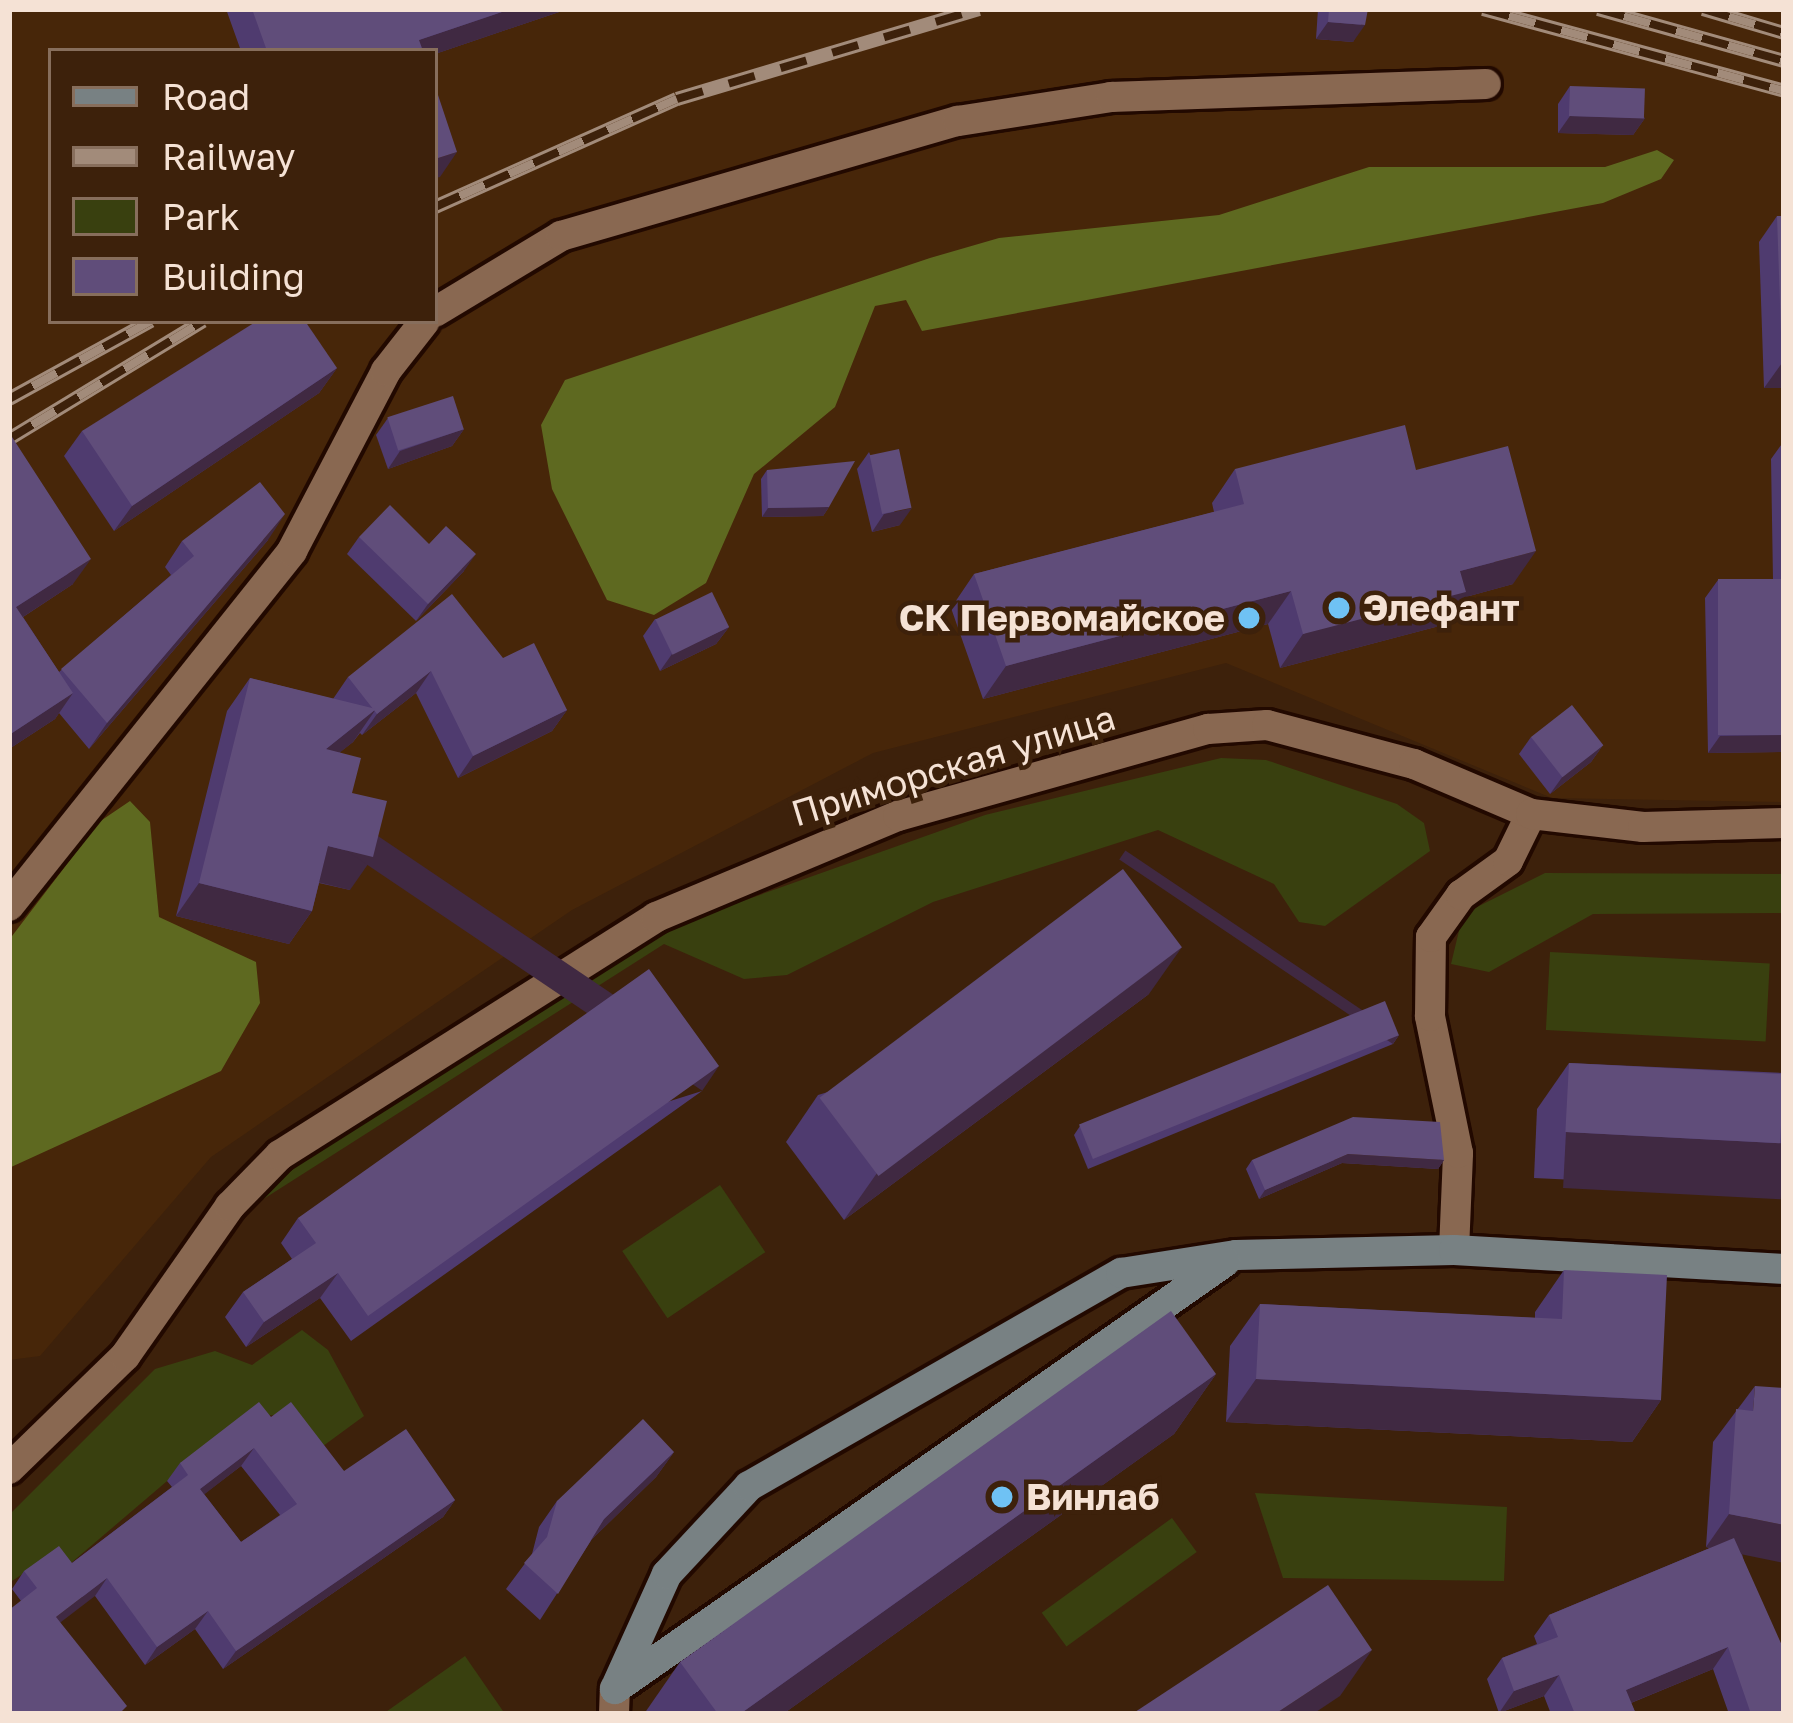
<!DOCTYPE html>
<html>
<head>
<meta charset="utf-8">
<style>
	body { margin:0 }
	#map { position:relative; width:1793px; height:1723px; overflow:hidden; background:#3d210b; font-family:"Golos Text",sans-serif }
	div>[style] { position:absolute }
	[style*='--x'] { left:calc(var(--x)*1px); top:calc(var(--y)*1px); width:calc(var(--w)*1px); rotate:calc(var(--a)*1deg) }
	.built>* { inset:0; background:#472609 }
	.green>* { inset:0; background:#39400f; transform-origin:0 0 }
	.forest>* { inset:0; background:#5e6920 }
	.roads { filter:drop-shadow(3px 0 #220900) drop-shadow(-3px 0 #220900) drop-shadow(0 3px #220900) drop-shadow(0 -3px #220900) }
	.street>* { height:30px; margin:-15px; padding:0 15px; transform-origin:15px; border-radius:15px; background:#896851 }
	.secondary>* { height:30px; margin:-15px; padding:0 15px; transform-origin:15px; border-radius:15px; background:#788183 }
	.rail>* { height:14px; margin-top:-7px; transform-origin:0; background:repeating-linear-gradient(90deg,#3d210b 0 27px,#a28b7a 0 54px); box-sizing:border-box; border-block:3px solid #a28b7a }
	.wall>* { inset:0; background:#4f3b6f }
	.shaded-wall>* { inset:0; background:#402942; transform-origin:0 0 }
	.building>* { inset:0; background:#604d7a; transform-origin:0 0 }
	.dots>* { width:33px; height:33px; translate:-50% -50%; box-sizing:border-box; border:6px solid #3d210b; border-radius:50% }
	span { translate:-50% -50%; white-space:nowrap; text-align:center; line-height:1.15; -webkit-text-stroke:9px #3d210b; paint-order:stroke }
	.poi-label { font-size:36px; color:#f5e2d5; font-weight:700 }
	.left { translate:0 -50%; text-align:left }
	.right { translate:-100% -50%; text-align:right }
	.street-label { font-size:36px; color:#f5e2d5 }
	.frame { position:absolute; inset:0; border:12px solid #f5e2d5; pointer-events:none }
	.legend { position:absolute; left:48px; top:48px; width:390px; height:276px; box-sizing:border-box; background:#3d210b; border:3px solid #876e5c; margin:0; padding:15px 21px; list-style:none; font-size:36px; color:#f5e2d5 }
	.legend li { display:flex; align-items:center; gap:24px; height:60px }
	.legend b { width:60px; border:3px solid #876e5c }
</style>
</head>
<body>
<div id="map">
	<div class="built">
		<i style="clip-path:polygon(evenodd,9px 9px,1784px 9px,1784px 802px,1552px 798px,1226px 663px,873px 753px,572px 910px,211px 1157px,40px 1356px,9px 1360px,9px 9px,51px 51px,435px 51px,435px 321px,51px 321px,51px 51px)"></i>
	</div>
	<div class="green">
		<i style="clip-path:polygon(1221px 758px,1266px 760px,1397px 804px,1424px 823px,1430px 851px,1325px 926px,1299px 922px,1274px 884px,1158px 830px,933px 902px,787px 975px,744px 979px,664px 944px,262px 1200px,304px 1158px,658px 931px,985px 815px)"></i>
		<i style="clip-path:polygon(1545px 873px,1784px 874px,1784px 913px,1593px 914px,1489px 972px,1451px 964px,1463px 914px)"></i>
		<i style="left:1550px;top:952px;width:220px;height:78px;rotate:3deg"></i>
		<i style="left:720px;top:1185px;width:81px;height:118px;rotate:56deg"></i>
		<i style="clip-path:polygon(302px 1330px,328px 1350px,364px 1416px,319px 1449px,274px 1415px,241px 1418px,71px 1563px,44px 1560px,9px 1583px,9px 1515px,155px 1369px,215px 1351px,252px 1365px)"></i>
		<i style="clip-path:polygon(1255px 1493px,1507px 1507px,1504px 1581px,1283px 1578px)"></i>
		<i style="left:1172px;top:1518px;width:42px;height:161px;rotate:54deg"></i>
		<i style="clip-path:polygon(465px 1656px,505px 1714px,383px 1714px)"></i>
	</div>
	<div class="forest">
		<i style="clip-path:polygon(1657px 150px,1674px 160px,1661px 179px,1603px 203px,922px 331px,906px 300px,875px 306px,835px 407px,754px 474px,706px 583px,654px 615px,607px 600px,552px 489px,541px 425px,565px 380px,930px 258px,999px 238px,1219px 215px,1369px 167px,1605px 167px)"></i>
		<i style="clip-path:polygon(130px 801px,150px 822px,159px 917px,256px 962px,260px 1003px,221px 1071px,9px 1168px,9px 940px,99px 822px)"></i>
	</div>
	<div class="roads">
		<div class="street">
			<i style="--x:435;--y:312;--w:147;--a:-31.1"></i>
			<i style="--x:561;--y:236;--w:413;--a:-16.2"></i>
			<i style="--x:958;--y:121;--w:155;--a:-8.9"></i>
			<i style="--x:1111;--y:97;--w:375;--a:-2"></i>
			<i style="--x:9;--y:906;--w:454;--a:-51.4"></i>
			<i style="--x:292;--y:551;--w:203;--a:-62.4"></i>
			<i style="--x:386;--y:371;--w:63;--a:-52"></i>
			<i style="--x:1454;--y:1250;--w:97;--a:-87.6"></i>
			<i style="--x:1458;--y:1153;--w:140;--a:-101.6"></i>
			<i style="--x:1430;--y:1016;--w:79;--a:-89.3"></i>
			<i style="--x:1431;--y:937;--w:52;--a:-54.5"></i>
			<i style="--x:1461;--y:895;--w:58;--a:-35.9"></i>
			<i style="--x:1508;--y:861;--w:52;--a:-63.9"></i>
			<i style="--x:9;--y:1469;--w:162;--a:-44.2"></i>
			<i style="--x:125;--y:1356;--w:183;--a:-55"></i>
			<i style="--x:230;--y:1206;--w:71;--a:-45.6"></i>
			<i style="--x:280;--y:1155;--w:445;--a:-32.3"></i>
			<i style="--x:656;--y:917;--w:262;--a:-22.7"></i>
			<i style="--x:898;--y:816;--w:322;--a:-15.7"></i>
			<i style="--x:1208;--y:729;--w:59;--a:-3.9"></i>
			<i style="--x:1267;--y:725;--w:152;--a:14.9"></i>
			<i style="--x:1414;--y:764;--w:127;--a:23.1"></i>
			<i style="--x:1531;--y:814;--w:113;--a:6.6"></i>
			<i style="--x:1643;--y:827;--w:141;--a:-1.6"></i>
			<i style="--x:614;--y:1714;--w:25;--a:-88"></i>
		</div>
		<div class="secondary">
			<i style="--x:615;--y:1689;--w:126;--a:-65.7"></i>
			<i style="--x:667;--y:1574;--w:120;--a:-47"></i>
			<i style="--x:749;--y:1486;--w:429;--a:-29.8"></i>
			<i style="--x:1121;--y:1273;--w:116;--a:-8.9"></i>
			<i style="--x:1236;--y:1255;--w:218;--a:-1.3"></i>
			<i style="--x:1454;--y:1250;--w:331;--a:3.3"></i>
			<i style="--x:615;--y:1689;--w:745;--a:-34.99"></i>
		</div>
	</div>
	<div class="rail">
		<i style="--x:1483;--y:9;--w:312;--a:15.2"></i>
		<i style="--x:1598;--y:9;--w:193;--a:15.6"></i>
		<i style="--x:1703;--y:9;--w:84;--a:16.5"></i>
		<i style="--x:435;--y:207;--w:265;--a:-24.1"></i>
		<i style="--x:677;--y:99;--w:315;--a:-16.6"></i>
		<i style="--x:9;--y:399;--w:162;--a:-28.8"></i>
		<i style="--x:9;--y:439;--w:227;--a:-31.3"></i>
	</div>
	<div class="wall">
		<i style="clip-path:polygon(226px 9px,568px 9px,435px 54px,435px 51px,241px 51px)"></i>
		<i style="clip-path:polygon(1318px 9px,1368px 9px,1353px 42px,1316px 39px)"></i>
		<i style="clip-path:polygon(1570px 86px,1645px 118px,1633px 135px,1558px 133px,1558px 104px)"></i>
		<i style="clip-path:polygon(1777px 216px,1784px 216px,1784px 388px,1764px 388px,1759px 242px)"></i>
		<i style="clip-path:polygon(337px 368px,319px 393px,114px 531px,64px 456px,82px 431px)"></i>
		<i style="clip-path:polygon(388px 418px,464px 429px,452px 446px,388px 469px,376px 435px)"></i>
		<i style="clip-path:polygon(9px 439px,73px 584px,23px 617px,59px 672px,171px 575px,165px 567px,182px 541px,268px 540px,89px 749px,59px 713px,55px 719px,9px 749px)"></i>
		<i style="clip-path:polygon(1784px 441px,1784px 752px,1708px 753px,1705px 598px,1718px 580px,1773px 580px,1771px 459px)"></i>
		<i style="clip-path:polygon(869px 452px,900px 525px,872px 532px,857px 469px)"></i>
		<i style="clip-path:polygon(1235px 469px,1416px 470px,1513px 584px,1462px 598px,1443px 625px,1280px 668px,1268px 624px,983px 699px,951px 608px,974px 574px,1214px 512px,1212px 503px)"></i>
		<i style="clip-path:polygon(767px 470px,829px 507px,823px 516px,762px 517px,761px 479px)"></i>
		<i style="clip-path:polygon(359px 537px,429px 544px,464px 571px,416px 621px,347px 554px)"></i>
		<i style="clip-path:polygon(655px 619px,729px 627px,716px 644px,660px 671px,643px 636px)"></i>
		<i style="clip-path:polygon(503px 658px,567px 710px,552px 731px,458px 778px,416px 693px,362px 735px,360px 733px,353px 742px,340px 752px,352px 793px,350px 890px,319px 883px,312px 911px,289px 944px,176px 916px,227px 711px,250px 678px,333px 699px,348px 677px)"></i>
		<i style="clip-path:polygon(1531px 737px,1603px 745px,1591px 762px,1550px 794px,1519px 754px)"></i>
		<i style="clip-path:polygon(1149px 994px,844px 1220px,786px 1142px,818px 1095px)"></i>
		<i style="clip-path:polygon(1399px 1035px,1393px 1044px,1088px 1169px,1074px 1135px,1080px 1126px)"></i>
		<i style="clip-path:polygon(1569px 1063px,1784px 1073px,1784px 1190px,1534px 1178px,1537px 1109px)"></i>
		<i style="clip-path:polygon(702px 1091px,351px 1341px,320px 1298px,246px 1347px,225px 1317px,243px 1292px,292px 1259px,281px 1243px,298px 1218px)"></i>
		<i style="clip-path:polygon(1252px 1160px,1444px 1160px,1438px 1169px,1342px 1163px,1259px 1199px,1246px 1169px)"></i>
		<i style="clip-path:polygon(1564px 1270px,1661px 1400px,1632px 1442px,1226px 1422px,1230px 1346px,1260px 1304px,1535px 1318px,1535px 1312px)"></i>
		<i style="clip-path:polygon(1216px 1374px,1174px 1434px,783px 1714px,644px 1714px,680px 1662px)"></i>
		<i style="clip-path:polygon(1755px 1386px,1742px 1554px,1784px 1714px,1729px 1714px,1713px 1669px,1631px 1703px,1636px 1714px,1551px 1714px,1544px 1696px,1499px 1713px,1487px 1679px,1502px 1658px,1537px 1644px,1534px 1636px,1549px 1615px,1710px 1548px,1706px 1547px,1713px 1442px)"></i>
		<i style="clip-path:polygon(evenodd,271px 1417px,344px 1471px,455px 1500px,443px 1517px,223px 1669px,195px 1629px,145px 1665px,95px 1596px,21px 1601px,12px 1589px,24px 1571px,72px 1563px,172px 1487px,167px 1481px,180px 1463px,271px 1417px,241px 1466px,280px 1515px,241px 1542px,204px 1494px,241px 1466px)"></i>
		<i style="clip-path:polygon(674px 1452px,656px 1477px,592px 1539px,540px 1620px,506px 1589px,532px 1554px,539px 1527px,557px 1501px)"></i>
	</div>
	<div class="shaded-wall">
		<i style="clip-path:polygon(511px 9px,568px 9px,435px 54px,435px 51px,411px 51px,419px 40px)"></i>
		<i style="clip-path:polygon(1328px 22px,1365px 25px,1353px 42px,1316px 39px)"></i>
		<i style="clip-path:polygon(1570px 116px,1645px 118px,1633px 135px,1558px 133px)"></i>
		<i style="clip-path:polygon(457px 152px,440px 177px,435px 178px,435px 159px)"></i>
		<i style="clip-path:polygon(1782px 363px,1784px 363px,1784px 388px,1764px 388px)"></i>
		<i style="clip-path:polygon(337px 368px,319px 393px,114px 531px,132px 506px)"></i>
		<i style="clip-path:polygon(464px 429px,452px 446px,388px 469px,400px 451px)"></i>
		<i style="clip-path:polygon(829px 507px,823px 516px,762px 517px,768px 508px)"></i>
		<i style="clip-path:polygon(912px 508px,900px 525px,872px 532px,884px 514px)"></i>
		<i style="clip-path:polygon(285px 514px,268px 540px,89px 749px,107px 723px)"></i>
		<i style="clip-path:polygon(1536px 551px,1513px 584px,1462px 598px,1443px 625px,1280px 668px,1303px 634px,1460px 571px)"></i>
		<i style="clip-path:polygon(476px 554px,464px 571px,416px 621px,428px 604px)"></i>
		<i style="clip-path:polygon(91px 559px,73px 584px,9px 626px,16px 607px)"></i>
		<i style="clip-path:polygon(1291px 591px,1268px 624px,983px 699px,1006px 666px)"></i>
		<i style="clip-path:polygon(729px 627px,716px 644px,660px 671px,672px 654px)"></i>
		<i style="clip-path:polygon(431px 671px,416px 693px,362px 735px,377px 714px)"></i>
		<i style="clip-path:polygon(73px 693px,55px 719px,9px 749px,9px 735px)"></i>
		<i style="clip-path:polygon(376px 709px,353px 742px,303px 782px,326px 749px)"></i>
		<i style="clip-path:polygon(567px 710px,552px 731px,458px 778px,473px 756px)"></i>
		<i style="clip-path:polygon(1784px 735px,1784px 752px,1708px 753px,1720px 736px)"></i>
		<i style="clip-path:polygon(1603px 745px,1591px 762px,1550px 794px,1563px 776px)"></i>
		<i style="clip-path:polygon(328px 846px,373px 857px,350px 890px,305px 879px)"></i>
		<i style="clip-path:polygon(199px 883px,312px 911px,289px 944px,176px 916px)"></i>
		<i style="clip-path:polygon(1182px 947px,1149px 994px,844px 1220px,877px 1173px)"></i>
		<i style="left:1399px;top:1035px;width:11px;height:330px;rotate:124deg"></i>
		<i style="left:719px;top:1066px;width:30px;height:431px;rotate:124deg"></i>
		<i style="left:1566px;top:1132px;width:218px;height:56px;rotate:3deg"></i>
		<i style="clip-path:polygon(1348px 1154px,1444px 1160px,1438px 1169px,1342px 1163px,1259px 1199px,1265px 1190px)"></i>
		<i style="clip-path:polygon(338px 1273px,320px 1298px,246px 1347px,264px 1322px)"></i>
		<i style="clip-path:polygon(1216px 1374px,1174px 1434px,783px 1714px,740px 1714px)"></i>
		<i style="clip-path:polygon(1256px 1379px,1661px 1400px,1632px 1442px,1226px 1422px)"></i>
		<i style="clip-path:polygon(254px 1448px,241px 1466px,188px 1507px,200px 1489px)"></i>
		<i style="clip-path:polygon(674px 1452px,656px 1477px,586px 1545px,604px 1519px)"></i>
		<i style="clip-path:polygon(455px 1500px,443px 1517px,223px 1669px,236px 1651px)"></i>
		<i style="clip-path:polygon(1729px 1514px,1784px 1525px,1784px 1563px,1706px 1547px)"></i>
		<i style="clip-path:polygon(107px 1578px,95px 1596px,44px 1635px,56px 1617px)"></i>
		<i style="clip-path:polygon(208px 1611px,195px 1629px,145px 1665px,157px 1647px)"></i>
		<i style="clip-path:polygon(1728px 1647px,1713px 1669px,1611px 1711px,1626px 1690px)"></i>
		<i style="clip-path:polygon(1372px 1650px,1340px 1696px,1313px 1714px,1275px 1714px)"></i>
		<i style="clip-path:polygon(1559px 1675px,1544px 1696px,1499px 1713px,1514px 1691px)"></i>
	</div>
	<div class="building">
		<i style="clip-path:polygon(252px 9px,511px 9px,419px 40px,423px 51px,267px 51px)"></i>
		<i style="clip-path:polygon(1329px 9px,1368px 9px,1365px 25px,1328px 22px)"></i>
		<i style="clip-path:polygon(435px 86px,457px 152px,435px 159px)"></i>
		<i style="left:1570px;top:86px;width:75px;height:30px;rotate:2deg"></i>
		<i style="clip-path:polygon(1777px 216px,1784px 216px,1784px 363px,1782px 363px)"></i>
		<i style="clip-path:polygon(257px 321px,305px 321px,337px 368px,132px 506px,82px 431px)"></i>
		<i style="left:453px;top:396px;width:35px;height:69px;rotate:72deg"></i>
		<i style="clip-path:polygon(1405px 425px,1416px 470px,1508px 446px,1536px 551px,1460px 571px,1466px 592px,1303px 634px,1291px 591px,1006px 666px,974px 574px,1244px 504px,1235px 469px)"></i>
		<i style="clip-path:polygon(12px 437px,91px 559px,16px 607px,73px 693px,9px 735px,9px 439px)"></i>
		<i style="left:899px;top:449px;width:60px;height:30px;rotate:78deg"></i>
		<i style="clip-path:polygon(855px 461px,829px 507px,768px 508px,767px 470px)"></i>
		<i style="clip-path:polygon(260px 482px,285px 514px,107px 723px,61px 669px,194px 556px,182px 541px)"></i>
		<i style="clip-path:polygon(390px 505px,429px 544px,446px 526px,476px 554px,428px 604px,359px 537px)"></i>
		<i style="left:1784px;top:579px;width:156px;height:66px;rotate:90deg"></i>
		<i style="left:712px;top:592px;width:39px;height:63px;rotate:64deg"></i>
		<i style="clip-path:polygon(452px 594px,503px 658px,534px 643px,567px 710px,473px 756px,431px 671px,377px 714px,348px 677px)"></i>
		<i style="clip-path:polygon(250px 678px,376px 709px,326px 749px,361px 758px,352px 793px,387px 801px,373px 857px,328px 846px,312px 911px,199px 883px)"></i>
		<i style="left:1572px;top:705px;width:51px;height:52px;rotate:52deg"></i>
		<i style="left:1123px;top:869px;width:98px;height:380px;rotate:53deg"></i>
		<i style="clip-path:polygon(649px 969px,719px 1066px,368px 1316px,338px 1273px,264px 1322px,243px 1292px,316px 1243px,298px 1218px)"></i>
		<i style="left:1385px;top:1001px;width:37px;height:330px;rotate:68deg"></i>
		<i style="left:1569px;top:1063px;width:215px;height:69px;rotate:3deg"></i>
		<i style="clip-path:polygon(1353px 1117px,1440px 1122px,1444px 1160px,1348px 1154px,1265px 1190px,1252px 1160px)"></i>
		<i style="clip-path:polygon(1564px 1270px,1667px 1275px,1661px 1400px,1256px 1379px,1260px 1304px,1562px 1319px)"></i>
		<i style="clip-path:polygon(1171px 1311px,1216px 1374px,740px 1714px,718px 1714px,680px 1662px)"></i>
		<i style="clip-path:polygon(1755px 1386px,1784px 1388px,1784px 1525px,1729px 1514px,1736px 1409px,1753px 1411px)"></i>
		<i style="clip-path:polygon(evenodd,259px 1402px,271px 1417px,291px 1402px,344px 1471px,406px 1429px,455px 1500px,236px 1651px,208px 1611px,157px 1647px,107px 1578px,56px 1617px,127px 1706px,119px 1714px,9px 1714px,9px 1610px,37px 1588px,24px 1571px,59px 1546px,72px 1563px,188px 1475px,180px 1463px,259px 1402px,254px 1448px,297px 1504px,241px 1542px,200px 1489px,254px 1448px)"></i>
		<i style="clip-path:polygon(643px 1419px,674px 1452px,604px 1519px,558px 1594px,524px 1563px,547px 1537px,557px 1501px)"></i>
		<i style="clip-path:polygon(1734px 1538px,1784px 1650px,1784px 1714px,1751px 1714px,1728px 1647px,1626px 1690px,1636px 1714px,1575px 1714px,1559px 1675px,1514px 1691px,1502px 1658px,1558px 1637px,1549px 1615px)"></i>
		<i style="clip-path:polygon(1328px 1585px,1372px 1650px,1275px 1714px,1132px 1714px)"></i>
	</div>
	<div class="dots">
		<i style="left:1339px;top:608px;background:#6fc2f4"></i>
		<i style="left:1249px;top:618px;background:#6fc2f4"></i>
		<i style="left:1002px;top:1497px;background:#6fc2f4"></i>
	</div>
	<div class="poi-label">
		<span class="left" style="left:1363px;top:608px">Элефант</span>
		<span class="right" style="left:1225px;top:618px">СК Первомайское</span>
		<span class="left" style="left:1026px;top:1497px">Винлаб</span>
	</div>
	<div class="street-label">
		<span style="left:953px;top:765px;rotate:-17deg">Приморская улица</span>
	</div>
	<div class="frame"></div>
	<ul class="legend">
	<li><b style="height:15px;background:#788183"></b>Road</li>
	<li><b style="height:15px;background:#a28b7a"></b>Railway</li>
	<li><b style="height:33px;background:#39400f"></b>Park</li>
	<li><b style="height:33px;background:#604d7a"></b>Building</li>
	</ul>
</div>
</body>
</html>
